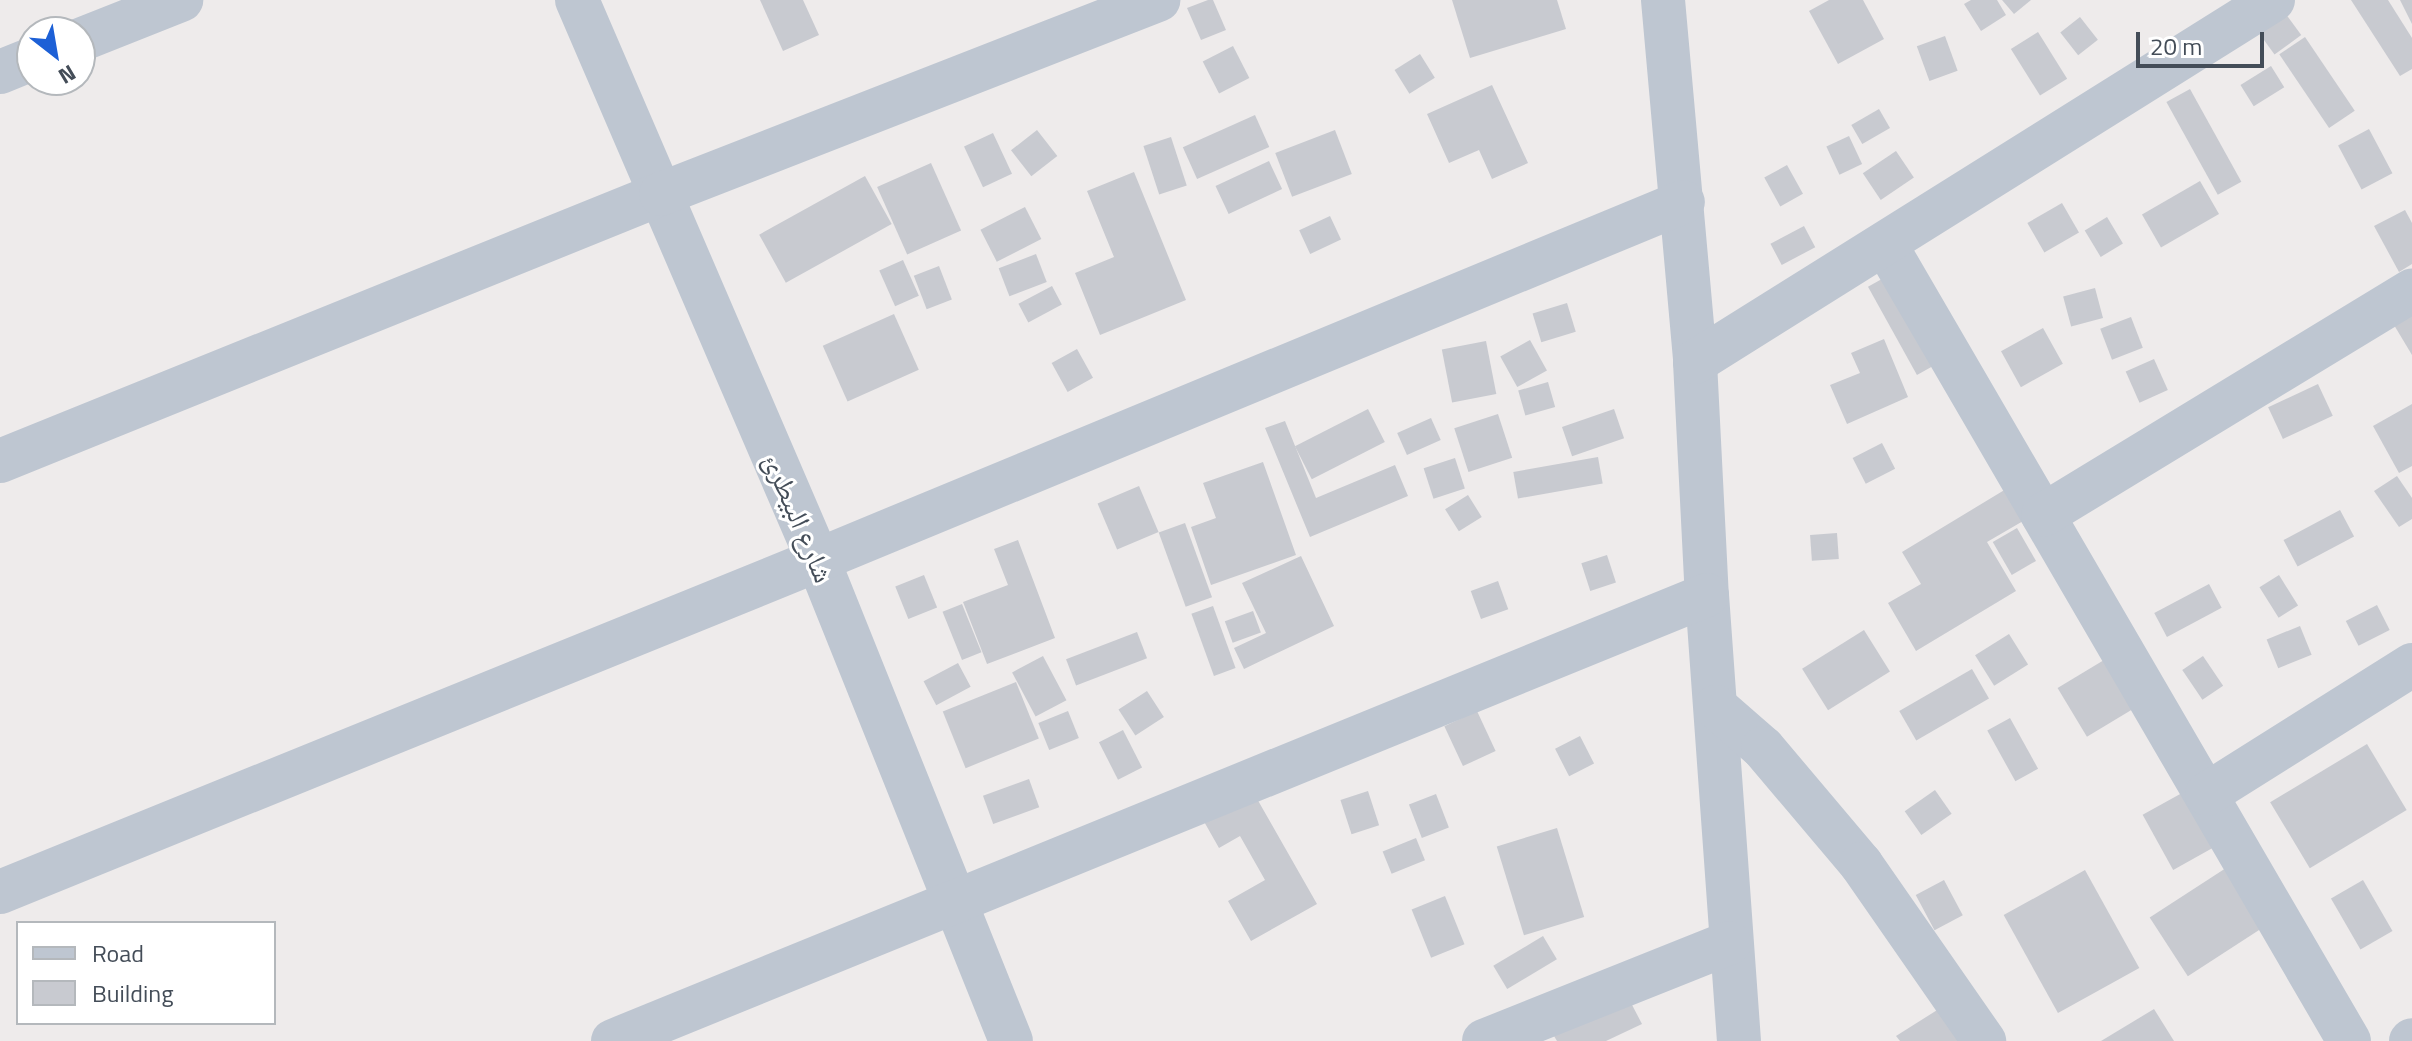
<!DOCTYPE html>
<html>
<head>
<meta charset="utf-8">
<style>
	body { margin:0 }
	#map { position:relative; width:2412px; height:1041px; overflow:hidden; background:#eeebeb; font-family:"Titillium Web","Noto Naskh Arabic",sans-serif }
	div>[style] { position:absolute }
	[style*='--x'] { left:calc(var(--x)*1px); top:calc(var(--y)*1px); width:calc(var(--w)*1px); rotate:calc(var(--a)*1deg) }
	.building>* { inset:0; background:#c8cad0; transform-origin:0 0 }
	.minor>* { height:44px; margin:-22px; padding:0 22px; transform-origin:22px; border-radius:22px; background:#bec6d1 }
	span { translate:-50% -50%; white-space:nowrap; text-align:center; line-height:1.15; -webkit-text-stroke:6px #fff; paint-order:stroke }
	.street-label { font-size:28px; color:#444d58 }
	.legend { position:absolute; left:16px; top:921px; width:260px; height:104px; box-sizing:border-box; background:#fff; border:2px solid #b4b8bc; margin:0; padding:10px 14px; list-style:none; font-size:24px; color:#444d58 }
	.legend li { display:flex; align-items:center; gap:16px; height:40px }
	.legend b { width:40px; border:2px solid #b4b8bc }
	.north { position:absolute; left:16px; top:16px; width:80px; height:80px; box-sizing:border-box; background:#fff; border:2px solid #b4b8bc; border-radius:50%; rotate:149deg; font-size:22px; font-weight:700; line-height:32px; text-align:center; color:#444d58 }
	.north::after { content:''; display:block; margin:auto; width:28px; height:36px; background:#1d60d6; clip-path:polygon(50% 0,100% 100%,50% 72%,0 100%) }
	.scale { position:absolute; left:2136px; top:32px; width:128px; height:36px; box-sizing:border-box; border:4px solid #444d58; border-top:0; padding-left:10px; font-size:24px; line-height:28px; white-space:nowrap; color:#444d58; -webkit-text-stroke:6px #fff; paint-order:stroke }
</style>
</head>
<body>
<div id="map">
	<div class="building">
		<i style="clip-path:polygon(760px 0,803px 0,819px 35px,783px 51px)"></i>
		<i style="clip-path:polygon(1208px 0,1213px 0,1226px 30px,1201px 40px,1187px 8px)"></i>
		<i style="clip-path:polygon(1452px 0,1557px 0,1566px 29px,1470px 58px)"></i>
		<i style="clip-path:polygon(1829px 0,1863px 0,1884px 39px,1838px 64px,1809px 11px)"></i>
		<i style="clip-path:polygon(1971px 0,1997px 0,2006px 15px,1981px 31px,1964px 4px)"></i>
		<i style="clip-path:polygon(2002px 0,2031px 0,2014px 14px)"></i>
		<i style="clip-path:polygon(2351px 0,2388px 0,2412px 38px,2412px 69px,2400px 76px)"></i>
		<i style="clip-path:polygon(2400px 0,2412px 0,2412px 24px)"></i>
		<i style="left:2283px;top:10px;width:31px;height:33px;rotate:54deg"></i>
		<i style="left:2080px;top:17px;width:29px;height:25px;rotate:52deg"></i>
		<i style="left:2038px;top:32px;width:55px;height:32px;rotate:58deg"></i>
		<i style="left:1945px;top:36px;width:37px;height:30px;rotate:70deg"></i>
		<i style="left:2305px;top:37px;width:89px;height:31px;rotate:56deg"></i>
		<i style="left:1233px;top:46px;width:36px;height:34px;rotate:63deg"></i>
		<i style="left:1420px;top:54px;width:28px;height:30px;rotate:58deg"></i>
		<i style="left:2271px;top:66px;width:25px;height:36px;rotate:58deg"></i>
		<i style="clip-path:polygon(1492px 85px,1528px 163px,1492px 179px,1479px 150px,1449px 163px,1427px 114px)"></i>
		<i style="left:2190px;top:89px;width:106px;height:27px;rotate:61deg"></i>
		<i style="left:1879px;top:109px;width:22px;height:32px;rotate:60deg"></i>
		<i style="left:1255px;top:115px;width:35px;height:79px;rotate:66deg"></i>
		<i style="left:2369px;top:129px;width:50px;height:35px;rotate:62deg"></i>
		<i style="left:1037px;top:130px;width:33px;height:33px;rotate:52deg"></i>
		<i style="left:1335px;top:130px;width:47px;height:64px;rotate:69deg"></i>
		<i style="left:993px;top:133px;width:45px;height:32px;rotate:65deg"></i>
		<i style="left:1849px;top:136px;width:31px;height:25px;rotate:65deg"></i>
		<i style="left:1171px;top:137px;width:51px;height:29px;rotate:72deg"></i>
		<i style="left:1896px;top:151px;width:32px;height:40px;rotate:56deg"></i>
		<i style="left:1269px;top:161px;width:31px;height:59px;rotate:65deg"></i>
		<i style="left:931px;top:163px;width:74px;height:59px;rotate:66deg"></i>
		<i style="left:1787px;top:165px;width:33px;height:26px;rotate:61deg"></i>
		<i style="clip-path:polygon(1134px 172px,1186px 300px,1100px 335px,1075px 273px,1114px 257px,1087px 191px)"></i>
		<i style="left:865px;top:176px;width:55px;height:121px;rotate:61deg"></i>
		<i style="left:2200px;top:181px;width:38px;height:67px;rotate:60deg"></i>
		<i style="left:2062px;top:203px;width:34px;height:40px;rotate:60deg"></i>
		<i style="left:1025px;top:207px;width:36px;height:50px;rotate:63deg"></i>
		<i style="clip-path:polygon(2405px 210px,2412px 223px,2412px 264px,2399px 272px,2374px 226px)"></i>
		<i style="left:1330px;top:216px;width:26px;height:34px;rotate:65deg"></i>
		<i style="left:2107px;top:217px;width:31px;height:26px;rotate:59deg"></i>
		<i style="left:1804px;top:226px;width:24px;height:38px;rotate:62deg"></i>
		<i style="left:1036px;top:254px;width:30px;height:40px;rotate:69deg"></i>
		<i style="left:903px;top:260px;width:39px;height:26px;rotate:66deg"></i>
		<i style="left:939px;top:266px;width:36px;height:27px;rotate:69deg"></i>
		<i style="left:1889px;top:275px;width:101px;height:24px;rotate:61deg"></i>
		<i style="left:1052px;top:286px;width:21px;height:38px;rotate:62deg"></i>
		<i style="left:2095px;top:288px;width:31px;height:33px;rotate:75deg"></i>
		<i style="left:1567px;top:303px;width:30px;height:36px;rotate:73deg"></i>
		<i style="left:894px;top:314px;width:61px;height:78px;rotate:66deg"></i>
		<i style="clip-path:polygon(2412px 314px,2412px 355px,2394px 325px)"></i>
		<i style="left:2131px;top:317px;width:33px;height:33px;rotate:69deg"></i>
		<i style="left:2043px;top:328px;width:41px;height:48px;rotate:61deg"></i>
		<i style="clip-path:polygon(1884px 339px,1908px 397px,1847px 424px,1830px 385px,1860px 373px,1851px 353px)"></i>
		<i style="left:1530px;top:340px;width:35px;height:34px;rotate:61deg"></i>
		<i style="left:1486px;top:341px;width:54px;height:45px;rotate:79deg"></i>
		<i style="left:1077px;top:349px;width:33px;height:29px;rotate:61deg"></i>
		<i style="left:2154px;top:359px;width:34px;height:31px;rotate:66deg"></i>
		<i style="left:1548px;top:382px;width:26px;height:31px;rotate:74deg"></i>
		<i style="left:2318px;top:384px;width:35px;height:55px;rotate:65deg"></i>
		<i style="clip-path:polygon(2412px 404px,2412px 466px,2399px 473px,2373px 426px)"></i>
		<i style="left:1368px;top:409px;width:37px;height:82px;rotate:63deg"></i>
		<i style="left:1614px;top:409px;width:31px;height:55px;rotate:71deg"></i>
		<i style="left:1498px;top:414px;width:46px;height:46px;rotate:72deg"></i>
		<i style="left:1431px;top:418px;width:24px;height:37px;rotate:66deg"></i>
		<i style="clip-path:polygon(1285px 421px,1316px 498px,1395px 465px,1408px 496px,1310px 537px,1265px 428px)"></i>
		<i style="left:1882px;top:443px;width:29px;height:33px;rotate:63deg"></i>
		<i style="left:1598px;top:457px;width:27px;height:86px;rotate:80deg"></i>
		<i style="left:1455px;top:458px;width:32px;height:33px;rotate:72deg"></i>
		<i style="clip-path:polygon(1263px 462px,1296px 555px,1211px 585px,1191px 527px,1216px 518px,1203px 483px)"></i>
		<i style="clip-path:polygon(2397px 476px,2412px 498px,2412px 519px,2399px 527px,2374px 491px)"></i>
		<i style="left:1139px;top:486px;width:50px;height:45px;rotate:67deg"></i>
		<i style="clip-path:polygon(2011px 486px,2030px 517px,1987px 542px,2016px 591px,1916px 651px,1888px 603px,1921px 584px,1902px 552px)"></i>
		<i style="left:1468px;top:495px;width:26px;height:27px;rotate:58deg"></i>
		<i style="left:2340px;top:510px;width:30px;height:64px;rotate:62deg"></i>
		<i style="left:1185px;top:523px;width:79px;height:28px;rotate:70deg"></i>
		<i style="left:2017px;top:528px;width:38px;height:28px;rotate:60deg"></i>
		<i style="left:1837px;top:533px;width:26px;height:27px;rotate:86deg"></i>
		<i style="clip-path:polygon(1018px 540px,1055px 638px,987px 664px,963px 602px,1008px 585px,994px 549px)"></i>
		<i style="left:1607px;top:555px;width:29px;height:27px;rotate:72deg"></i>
		<i style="clip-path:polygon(1301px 556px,1334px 626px,1244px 669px,1234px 648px,1266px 633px,1242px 583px)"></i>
		<i style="left:924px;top:575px;width:35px;height:31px;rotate:68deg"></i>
		<i style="left:2279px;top:575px;width:36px;height:23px;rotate:58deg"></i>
		<i style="left:1498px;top:581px;width:30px;height:29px;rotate:70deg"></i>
		<i style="left:2209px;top:584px;width:27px;height:62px;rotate:62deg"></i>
		<i style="left:962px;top:604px;width:52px;height:21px;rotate:68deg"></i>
		<i style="left:2377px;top:605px;width:28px;height:35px;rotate:63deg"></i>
		<i style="left:1213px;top:606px;width:66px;height:23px;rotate:70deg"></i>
		<i style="left:1253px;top:611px;width:23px;height:30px;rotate:70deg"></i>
		<i style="left:2300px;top:626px;width:31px;height:36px;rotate:68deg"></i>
		<i style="left:1864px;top:630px;width:49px;height:73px;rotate:58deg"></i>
		<i style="left:1137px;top:632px;width:28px;height:76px;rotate:69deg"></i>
		<i style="left:2009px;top:634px;width:36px;height:40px;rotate:58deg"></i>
		<i style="left:1043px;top:656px;width:50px;height:35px;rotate:62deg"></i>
		<i style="left:2203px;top:656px;width:36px;height:25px;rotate:56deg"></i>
		<i style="left:2109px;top:657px;width:57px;height:60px;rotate:59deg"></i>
		<i style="left:958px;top:663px;width:27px;height:39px;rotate:62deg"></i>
		<i style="left:1972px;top:669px;width:34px;height:84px;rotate:60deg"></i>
		<i style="left:1016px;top:682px;width:61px;height:79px;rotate:68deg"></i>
		<i style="left:1147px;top:691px;width:31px;height:34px;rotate:57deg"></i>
		<i style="left:1068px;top:711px;width:29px;height:32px;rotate:68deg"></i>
		<i style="left:1477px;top:711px;width:44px;height:36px;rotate:65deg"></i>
		<i style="left:2010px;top:718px;width:58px;height:26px;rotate:61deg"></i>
		<i style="left:1123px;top:730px;width:42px;height:27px;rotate:63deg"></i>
		<i style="left:1580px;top:736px;width:31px;height:28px;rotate:63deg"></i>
		<i style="left:2367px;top:744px;width:77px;height:113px;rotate:59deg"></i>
		<i style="left:1029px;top:779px;width:30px;height:49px;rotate:70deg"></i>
		<i style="clip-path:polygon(1252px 790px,1317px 904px,1251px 941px,1228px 901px,1265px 880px,1240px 836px,1219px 848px,1202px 818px)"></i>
		<i style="left:1935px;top:790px;width:29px;height:37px;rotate:55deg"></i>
		<i style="left:1368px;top:791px;width:36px;height:29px;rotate:72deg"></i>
		<i style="left:2182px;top:793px;width:63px;height:45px;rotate:61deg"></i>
		<i style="left:1436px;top:794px;width:36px;height:29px;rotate:69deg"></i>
		<i style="left:1557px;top:828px;width:93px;height:63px;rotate:73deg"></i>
		<i style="left:1416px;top:838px;width:24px;height:36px;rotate:68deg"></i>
		<i style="left:2226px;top:868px;width:70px;height:91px;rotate:57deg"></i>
		<i style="left:2085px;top:870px;width:112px;height:93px;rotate:61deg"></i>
		<i style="left:1944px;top:880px;width:40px;height:32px;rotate:62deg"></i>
		<i style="left:2363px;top:880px;width:59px;height:37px;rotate:60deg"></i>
		<i style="left:1445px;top:896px;width:52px;height:36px;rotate:68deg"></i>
		<i style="left:1543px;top:936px;width:27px;height:58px;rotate:59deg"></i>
		<i style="clip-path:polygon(1630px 1001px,1642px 1024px,1606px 1041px,1557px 1041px,1554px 1036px)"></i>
		<i style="clip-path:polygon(1942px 1007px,1963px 1041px,1900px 1041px,1896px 1036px)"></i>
		<i style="clip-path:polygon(2154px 1009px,2174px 1041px,2101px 1041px)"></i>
	</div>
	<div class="minor">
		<i style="--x:577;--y:0;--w:610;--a:66.72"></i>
		<i style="--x:818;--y:560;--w:518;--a:68.14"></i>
		<i style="--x:1663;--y:0;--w:363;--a:84.9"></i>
		<i style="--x:1695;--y:362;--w:233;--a:87.1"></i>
		<i style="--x:1707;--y:595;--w:447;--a:85.9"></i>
		<i style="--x:80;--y:40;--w:109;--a:-21.6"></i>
		<i style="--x:0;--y:72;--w:35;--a:-22"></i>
		<i style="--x:1885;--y:244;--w:922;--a:59.79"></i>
		<i style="--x:1695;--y:362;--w:682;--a:-32.06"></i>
		<i style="--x:0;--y:461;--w:713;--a:-22"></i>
		<i style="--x:661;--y:194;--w:534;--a:-21.32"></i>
		<i style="--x:2043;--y:515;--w:432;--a:-31.3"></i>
		<i style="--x:1716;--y:707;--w:62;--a:41.1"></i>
		<i style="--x:1763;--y:748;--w:152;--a:49.8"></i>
		<i style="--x:1861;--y:864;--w:216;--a:55.2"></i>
		<i style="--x:2207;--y:794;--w:242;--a:-32.2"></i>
		<i style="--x:0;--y:892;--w:883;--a:-22.09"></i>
		<i style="--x:818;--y:560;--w:936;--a:-22.48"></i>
		<i style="--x:613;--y:1041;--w:1181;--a:-22.18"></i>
		<i style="--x:1484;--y:1041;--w:264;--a:-21.8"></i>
		<i style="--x:2411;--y:1041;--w:1;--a:-45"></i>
	</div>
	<div class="street-label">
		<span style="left:799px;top:518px;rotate:67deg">شارع البيطرئ</span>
	</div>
	<ul class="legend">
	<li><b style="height:10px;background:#bec6d1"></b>Road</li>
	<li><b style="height:22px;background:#c8cad0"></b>Building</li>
	</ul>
	<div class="north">N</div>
	<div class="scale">20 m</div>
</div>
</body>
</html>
